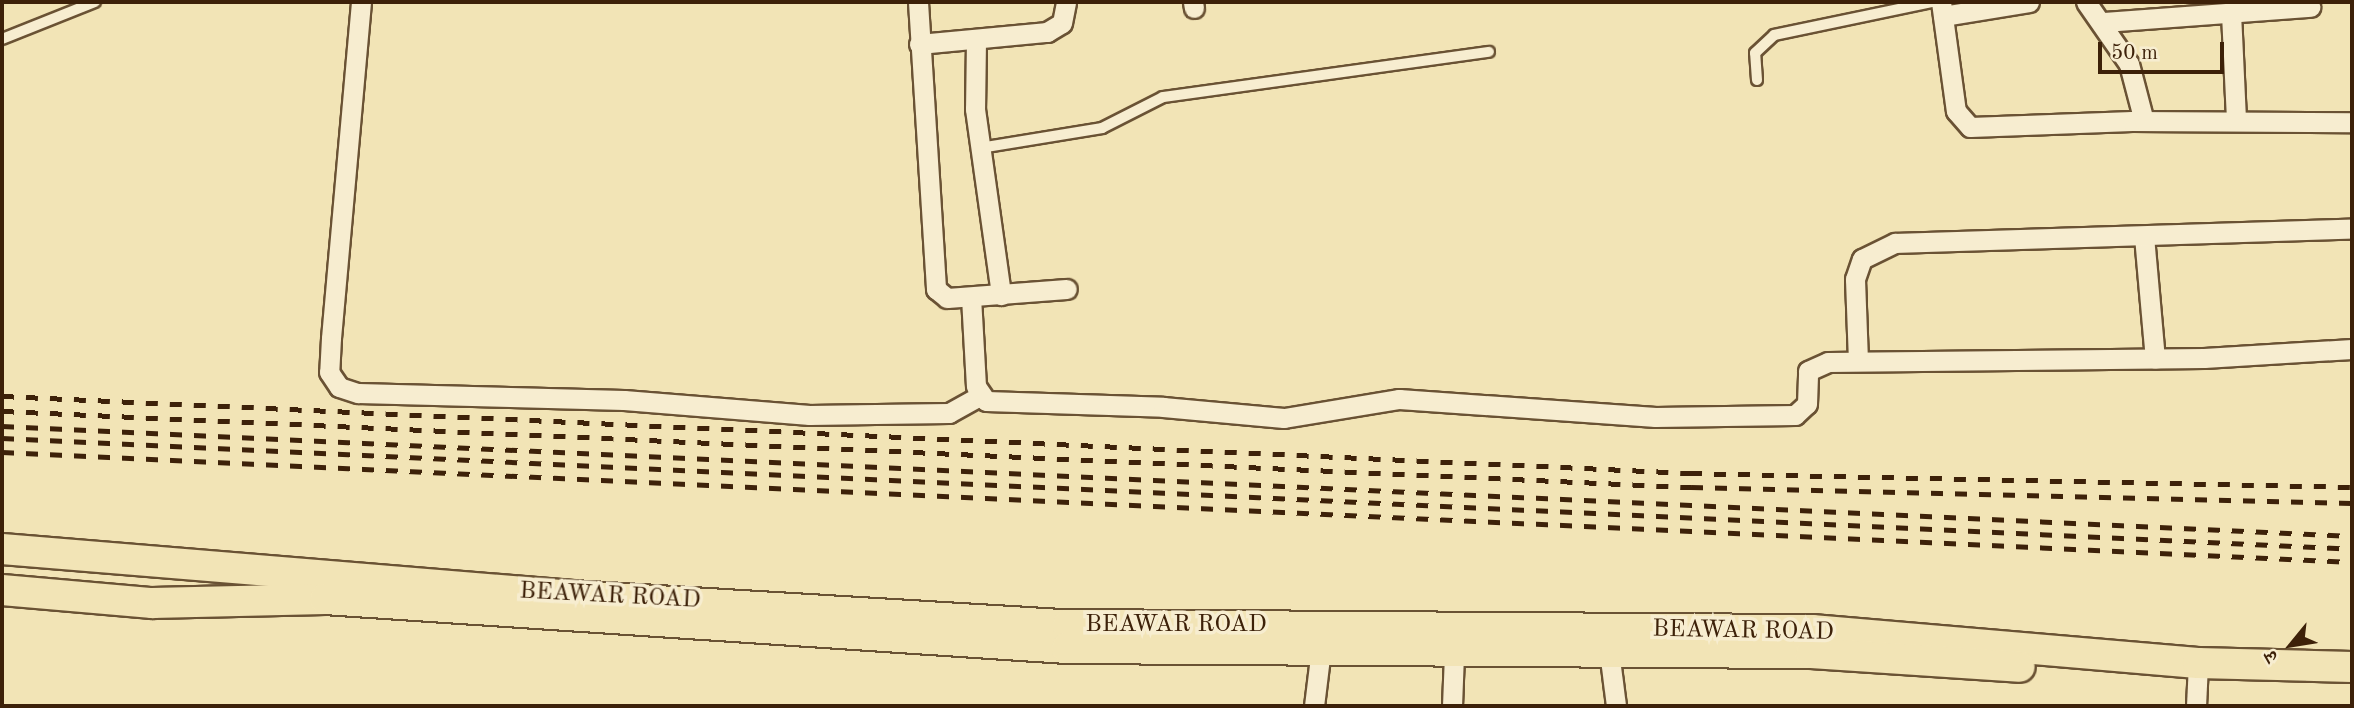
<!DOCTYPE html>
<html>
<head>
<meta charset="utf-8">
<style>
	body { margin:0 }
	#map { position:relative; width:2354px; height:708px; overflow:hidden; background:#f2e4b6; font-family:"Old Standard TT","Noto Serif Devanagari",serif }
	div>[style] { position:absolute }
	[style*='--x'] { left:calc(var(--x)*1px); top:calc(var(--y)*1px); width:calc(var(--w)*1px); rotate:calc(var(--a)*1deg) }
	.roads { filter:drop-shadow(2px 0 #6a5234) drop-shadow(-2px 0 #6a5234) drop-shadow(0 2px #6a5234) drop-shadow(0 -2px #6a5234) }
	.service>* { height:10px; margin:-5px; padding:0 5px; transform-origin:5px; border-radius:5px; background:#f7edd0 }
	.minor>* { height:19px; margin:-9.5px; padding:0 9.5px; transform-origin:9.5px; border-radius:9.5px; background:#f7edd0 }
	.primary>* { height:30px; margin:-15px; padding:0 15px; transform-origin:15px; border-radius:15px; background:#f2e4b6 }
	.rail>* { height:5px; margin-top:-2.5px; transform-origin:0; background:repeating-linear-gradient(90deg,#3d2109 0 12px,transparent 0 24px) }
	span { translate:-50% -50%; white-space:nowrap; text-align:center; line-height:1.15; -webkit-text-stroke:7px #f7edd0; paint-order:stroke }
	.street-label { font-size:24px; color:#3d2109 }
	.frame { position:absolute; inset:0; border:4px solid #3d2109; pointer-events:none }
	.north { position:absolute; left:2256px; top:610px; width:70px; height:70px; -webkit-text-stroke:5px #f7edd0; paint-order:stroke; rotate:240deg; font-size:19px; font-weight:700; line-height:28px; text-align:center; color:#3d2109 }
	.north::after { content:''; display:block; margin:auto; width:24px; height:32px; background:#3d2109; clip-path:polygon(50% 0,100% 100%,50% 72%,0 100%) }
	.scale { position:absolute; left:2098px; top:42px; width:126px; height:32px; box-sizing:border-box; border:4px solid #3d2109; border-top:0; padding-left:9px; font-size:21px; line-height:24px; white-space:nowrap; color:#3d2109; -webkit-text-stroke:5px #f7edd0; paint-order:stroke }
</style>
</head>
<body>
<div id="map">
	<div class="roads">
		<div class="service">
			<i style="--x:2;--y:39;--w:100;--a:-21.7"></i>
			<i style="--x:1757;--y:80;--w:27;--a:-94"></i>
			<i style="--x:1755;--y:53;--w:26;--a:-43"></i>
			<i style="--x:1774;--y:35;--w:161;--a:-11.8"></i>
			<i style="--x:980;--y:148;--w:124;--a:-9.3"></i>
			<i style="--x:1102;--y:128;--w:68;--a:-26.9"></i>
			<i style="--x:1163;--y:97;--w:329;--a:-7.9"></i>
		</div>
		<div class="minor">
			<i style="--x:361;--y:2;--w:337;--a:95.1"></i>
			<i style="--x:331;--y:338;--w:34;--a:93"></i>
			<i style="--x:329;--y:372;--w:18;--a:56"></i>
			<i style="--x:339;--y:387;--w:20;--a:18"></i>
			<i style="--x:358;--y:393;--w:266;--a:1.5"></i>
			<i style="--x:624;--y:400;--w:186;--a:4.6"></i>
			<i style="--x:809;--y:415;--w:140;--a:-0.8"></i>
			<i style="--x:949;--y:413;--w:35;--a:-29"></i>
			<i style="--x:918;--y:2;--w:288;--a:86.4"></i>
			<i style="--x:936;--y:289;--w:14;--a:39"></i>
			<i style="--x:947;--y:298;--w:120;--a:-4.3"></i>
			<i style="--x:1193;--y:2;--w:6;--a:81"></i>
			<i style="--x:1941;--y:2;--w:110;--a:82.2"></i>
			<i style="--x:1956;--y:111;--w:21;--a:49"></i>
			<i style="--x:1970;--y:127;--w:162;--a:-2.1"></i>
			<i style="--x:2132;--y:121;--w:220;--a:0.3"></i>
			<i style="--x:2086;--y:2;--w:75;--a:55.3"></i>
			<i style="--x:2129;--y:64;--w:59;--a:75.3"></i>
			<i style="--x:2231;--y:13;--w:108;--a:87.3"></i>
			<i style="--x:1943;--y:16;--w:87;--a:-9.2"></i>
			<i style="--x:2104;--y:22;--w:207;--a:-4.2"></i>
			<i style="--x:976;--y:40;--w:69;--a:90.8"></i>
			<i style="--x:975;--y:109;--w:188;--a:82"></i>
			<i style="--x:919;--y:44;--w:129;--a:-5.4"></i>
			<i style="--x:1047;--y:32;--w:17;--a:-31"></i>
			<i style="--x:1062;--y:23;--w:21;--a:-79"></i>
			<i style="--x:2144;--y:236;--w:123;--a:84.9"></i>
			<i style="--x:971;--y:297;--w:89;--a:86.8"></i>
			<i style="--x:976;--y:386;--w:18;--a:56"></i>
			<i style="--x:986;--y:401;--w:177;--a:1.9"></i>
			<i style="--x:1163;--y:407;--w:121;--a:5.2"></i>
			<i style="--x:1284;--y:418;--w:117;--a:-9.4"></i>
			<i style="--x:1399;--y:399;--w:257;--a:4"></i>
			<i style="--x:1655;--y:417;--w:140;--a:-0.8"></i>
			<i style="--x:1795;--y:415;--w:16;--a:-43"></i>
			<i style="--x:1807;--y:404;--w:33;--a:-88"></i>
			<i style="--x:1808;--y:371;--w:22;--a:-24"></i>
			<i style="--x:1828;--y:362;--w:376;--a:-0.6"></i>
			<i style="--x:2204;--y:358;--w:148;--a:-3.5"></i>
			<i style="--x:1858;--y:361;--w:82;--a:-92.1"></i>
			<i style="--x:1855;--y:279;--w:21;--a:-71"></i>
			<i style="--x:1862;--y:259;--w:37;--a:-26"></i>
			<i style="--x:1895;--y:243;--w:457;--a:-1.8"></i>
			<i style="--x:1609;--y:651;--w:55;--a:82.7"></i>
			<i style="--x:1314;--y:706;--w:57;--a:-83"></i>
			<i style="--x:1452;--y:706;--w:52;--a:-87.8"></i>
			<i style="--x:2196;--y:706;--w:43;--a:-87.3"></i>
		</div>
		<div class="primary">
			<i style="--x:2;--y:549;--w:573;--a:4.71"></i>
			<i style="--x:573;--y:596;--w:496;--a:3.4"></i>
			<i style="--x:1068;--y:625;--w:744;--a:0.39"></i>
			<i style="--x:1812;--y:630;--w:387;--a:4.9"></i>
			<i style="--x:2198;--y:663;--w:154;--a:1.5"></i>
			<i style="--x:2;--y:590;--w:151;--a:5"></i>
			<i style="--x:152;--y:603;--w:173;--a:-1.3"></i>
			<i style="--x:325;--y:599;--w:744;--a:3.78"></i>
			<i style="--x:1067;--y:648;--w:744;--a:0.39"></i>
			<i style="--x:1811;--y:653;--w:209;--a:3.8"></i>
		</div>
	</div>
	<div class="rail">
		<i style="--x:2;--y:396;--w:1690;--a:2.61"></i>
		<i style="--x:1690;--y:473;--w:662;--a:1.21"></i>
		<i style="--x:2;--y:411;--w:1691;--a:2.58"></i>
		<i style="--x:1691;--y:487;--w:661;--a:1.39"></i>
		<i style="--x:2;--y:426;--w:2353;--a:2.68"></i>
		<i style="--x:2;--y:438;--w:2353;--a:2.7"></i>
		<i style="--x:2;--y:452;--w:2353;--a:2.68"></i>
	</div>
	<div class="street-label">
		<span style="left:610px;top:597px;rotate:3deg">BEAWAR ROAD</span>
		<span style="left:1176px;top:626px">BEAWAR ROAD</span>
		<span style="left:1743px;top:632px;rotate:1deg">BEAWAR ROAD</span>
	</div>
	<div class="frame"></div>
	<div class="north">उ</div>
	<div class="scale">50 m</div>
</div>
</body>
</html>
